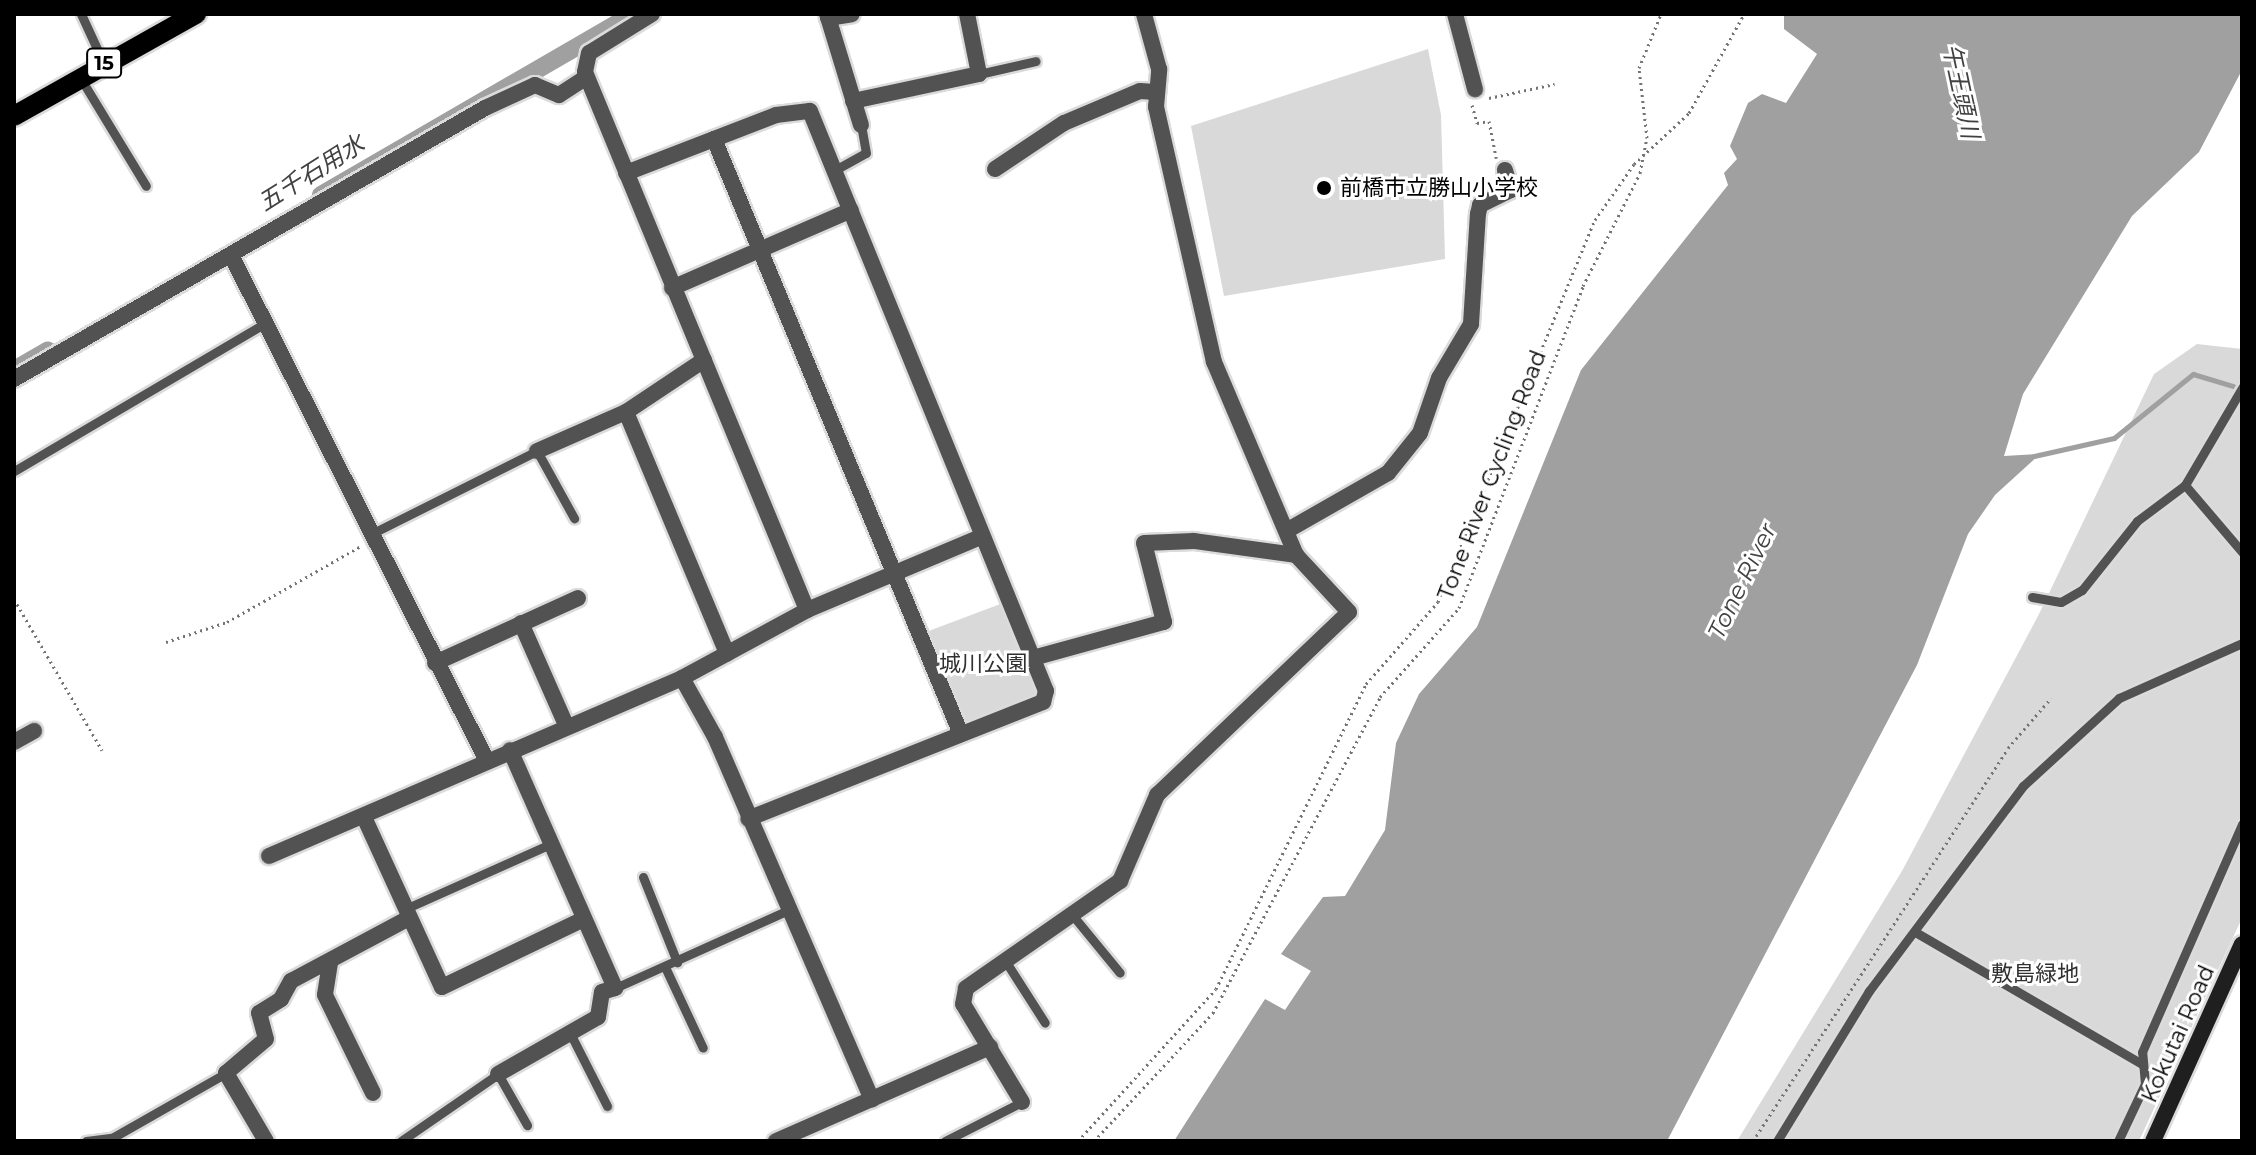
<!DOCTYPE html>
<html>
<head>
<meta charset="utf-8">
<style>
	body { margin:0 }
	#map { position:relative; width:2256px; height:1155px; overflow:hidden; background:#fff; font-family:Montserrat,"Noto Sans JP",sans-serif }
	div>[style] { position:absolute }
	[style*='--x'] { left:calc(var(--x)*1px); top:calc(var(--y)*1px); width:calc(var(--w)*1px); rotate:calc(var(--a)*1deg) }
	.green>* { inset:0; background:#d9d9d9 }
	.water>* { inset:0; background:#a0a0a0 }
	.stream>* { height:5px; margin:-2.5px; padding:0 2.5px; transform-origin:2.5px; border-radius:2.5px; background:#a0a0a0 }
	.canal>* { height:18px; margin:-9px; padding:0 9px; transform-origin:9px; border-radius:9px; background:#a0a0a0 }
	.path>* { height:3px; margin-top:-1.5px; transform-origin:0; background:repeating-linear-gradient(90deg,#747474 0 2px,transparent 0 6px) }
	.roads { filter:drop-shadow(2px 0 #dbdbdb) drop-shadow(-2px 0 #dbdbdb) drop-shadow(0 2px #dbdbdb) drop-shadow(0 -2px #dbdbdb) }
	.lane>* { height:9px; margin:-4.5px; padding:0 4.5px; transform-origin:4.5px; border-radius:4.5px; background:#525252 }
	.street>* { height:16px; margin:-8px; padding:0 8px; transform-origin:8px; border-radius:8px; background:#525252 }
	.secondary>* { height:16px; margin:-8px; padding:0 8px; transform-origin:8px; border-radius:8px; background:#1f1f1f }
	.primary>* { height:20px; margin:-10px; padding:0 10px; transform-origin:10px; border-radius:10px; background:#000 }
	.dots>* { width:22px; height:22px; translate:-50% -50%; box-sizing:border-box; border:4px solid #fff; border-radius:50% }
	span { translate:-50% -50%; white-space:nowrap; text-align:center; line-height:1.15; -webkit-text-stroke:6px #fff; paint-order:stroke }
	.shield-label span { padding:2px 6px; background:#fff; border:2px solid; border-radius:6px; -webkit-text-stroke-width:0 }
	.shield-label { font-size:20px; color:#000; font-weight:700 }
	.poi-label { font-size:22px; color:#000 }
	.left { translate:0 -50%; text-align:left }
	.street-label { font-size:22px; color:#000 }
	.park-label { font-size:22px; color:#303030 }
	.water-label { font-size:24px; color:#414141; font-style:italic }
	.frame { position:absolute; inset:0; border:16px solid #000; pointer-events:none }
</style>
</head>
<body>
<div id="map">
	<div class="green">
		<i style="clip-path:polygon(1428px 49px,1441px 115px,1445px 259px,1224px 296px,1191px 126px)"></i>
		<i style="clip-path:polygon(2197px 344px,2242px 349px,2242px 918px,2139px 1141px,1737px 1141px,1902px 871px,2039px 614px,2154px 374px)"></i>
		<i style="clip-path:polygon(1003px 603px,1039px 687px,1035px 697px,971px 723px,960px 718px,926px 632px)"></i>
	</div>
	<div class="water">
		<i style="clip-path:polygon(1784px 14px,2242px 14px,2242px 70px,2199px 152px,2132px 216px,2023px 394px,2004px 456px,2040px 454px,1995px 495px,1968px 534px,1917px 665px,1667px 1141px,1174px 1141px,1265px 999px,1285px 1010px,1311px 971px,1281px 954px,1323px 897px,1345px 896px,1385px 830px,1396px 743px,1419px 694px,1477px 627px,1581px 370px,1728px 185px,1724px 173px,1737px 159px,1730px 146px,1748px 103px,1762px 94px,1786px 103px,1817px 54px,1784px 29px)"></i>
	</div>
	<div class="stream">
		<i style="--x:2034;--y:456;--w:82;--a:-12.7"></i>
		<i style="--x:2114;--y:438;--w:102;--a:-39"></i>
		<i style="--x:2193;--y:374;--w:42;--a:16.7"></i>
	</div>
	<div class="canal">
		<i style="--x:321;--y:195;--w:361;--a:-30.1"></i>
		<i style="--x:14;--y:370;--w:39;--a:-30"></i>
	</div>
	<div class="path">
		<i style="--x:1489;--y:98;--w:67;--a:-12"></i>
		<i style="--x:1472;--y:105;--w:19;--a:74"></i>
		<i style="--x:1477;--y:123;--w:12;--a:-9"></i>
		<i style="--x:1489;--y:121;--w:38;--a:79"></i>
		<i style="--x:14;--y:599;--w:175;--a:59.8"></i>
		<i style="--x:166;--y:642;--w:64;--a:-18.2"></i>
		<i style="--x:227;--y:622;--w:154;--a:-29.6"></i>
		<i style="--x:1078;--y:1141;--w:205;--a:-47.8"></i>
		<i style="--x:1216;--y:989;--w:340;--a:-63.8"></i>
		<i style="--x:1366;--y:684;--w:109;--a:-48.7"></i>
		<i style="--x:1438;--y:602;--w:413;--a:-67.7"></i>
		<i style="--x:1595;--y:220;--w:68;--a:-55.1"></i>
		<i style="--x:1634;--y:164;--w:75;--a:-42.8"></i>
		<i style="--x:1689;--y:113;--w:113;--a:-60.9"></i>
		<i style="--x:1094;--y:1141;--w:175;--a:-47.1"></i>
		<i style="--x:1213;--y:1013;--w:357;--a:-62.1"></i>
		<i style="--x:1380;--y:697;--w:119;--a:-48.4"></i>
		<i style="--x:1459;--y:608;--w:345;--a:-68.9"></i>
		<i style="--x:1583;--y:286;--w:127;--a:-63.2"></i>
		<i style="--x:1640;--y:173;--w:36;--a:-79"></i>
		<i style="--x:1647;--y:138;--w:70;--a:-96.5"></i>
		<i style="--x:1639;--y:68;--w:58;--a:-67.8"></i>
		<i style="--x:1753;--y:1141;--w:468;--a:-57"></i>
		<i style="--x:2008;--y:748;--w:66;--a:-49.3"></i>
	</div>
	<div class="roads">
		<div class="lane">
			<i style="--x:81;--y:14;--w:55;--a:65.3"></i>
			<i style="--x:979;--y:74;--w:58;--a:-12.8"></i>
			<i style="--x:81;--y:79;--w:125;--a:58.7"></i>
			<i style="--x:835;--y:170;--w:35;--a:-29"></i>
			<i style="--x:866;--y:153;--w:28;--a:-100"></i>
			<i style="--x:14;--y:471;--w:290;--a:-30.5"></i>
			<i style="--x:2185;--y:485;--w:88;--a:49.6"></i>
			<i style="--x:373;--y:533;--w:183;--a:-26.6"></i>
			<i style="--x:537;--y:451;--w:77;--a:61.1"></i>
			<i style="--x:2032;--y:597;--w:29;--a:10"></i>
			<i style="--x:2061;--y:602;--w:24;--a:-30"></i>
			<i style="--x:2082;--y:590;--w:88;--a:-51.4"></i>
			<i style="--x:2137;--y:521;--w:60;--a:-36.9"></i>
			<i style="--x:2185;--y:485;--w:113;--a:-59.6"></i>
			<i style="--x:643;--y:877;--w:92;--a:68.2"></i>
			<i style="--x:405;--y:909;--w:159;--a:-24.1"></i>
			<i style="--x:1074;--y:917;--w:72;--a:50.6"></i>
			<i style="--x:1917;--y:933;--w:260;--a:30.2"></i>
			<i style="--x:1006;--y:962;--w:72;--a:57.4"></i>
			<i style="--x:665;--y:967;--w:89;--a:64.9"></i>
			<i style="--x:615;--y:988;--w:188;--a:-24.2"></i>
			<i style="--x:570;--y:1033;--w:82;--a:63.1"></i>
			<i style="--x:86;--y:1141;--w:26;--a:-7"></i>
			<i style="--x:112;--y:1138;--w:131;--a:-29.7"></i>
			<i style="--x:401;--y:1141;--w:118;--a:-34.6"></i>
			<i style="--x:498;--y:1074;--w:59;--a:60.4"></i>
			<i style="--x:945;--y:1141;--w:86;--a:-26.9"></i>
			<i style="--x:1777;--y:1141;--w:176;--a:-58.5"></i>
			<i style="--x:1869;--y:991;--w:256;--a:-53.1"></i>
			<i style="--x:2023;--y:786;--w:130;--a:-42.5"></i>
			<i style="--x:2119;--y:698;--w:135;--a:-24.1"></i>
			<i style="--x:2118;--y:1141;--w:63;--a:-64.7"></i>
			<i style="--x:2145;--y:1084;--w:32;--a:-95"></i>
			<i style="--x:2142;--y:1052;--w:249;--a:-66.3"></i>
		</div>
		<div class="street">
			<i style="--x:652;--y:14;--w:74;--a:148.2"></i>
			<i style="--x:589;--y:53;--w:19;--a:102"></i>
			<i style="--x:585;--y:72;--w:582;--a:67.58"></i>
			<i style="--x:827;--y:14;--w:116;--a:73"></i>
			<i style="--x:1455;--y:14;--w:78;--a:75.1"></i>
			<i style="--x:828;--y:18;--w:24;--a:-9"></i>
			<i style="--x:853;--y:101;--w:129;--a:-12.1"></i>
			<i style="--x:979;--y:74;--w:61;--a:-101.3"></i>
			<i style="--x:714;--y:139;--w:644;--a:67.46"></i>
			<i style="--x:995;--y:169;--w:83;--a:-33.7"></i>
			<i style="--x:1064;--y:123;--w:82;--a:-22.8"></i>
			<i style="--x:1140;--y:91;--w:15;--a:4"></i>
			<i style="--x:626;--y:173;--w:161;--a:-21.1"></i>
			<i style="--x:776;--y:115;--w:34;--a:-7"></i>
			<i style="--x:810;--y:111;--w:626;--a:67.86"></i>
			<i style="--x:1046;--y:691;--w:11;--a:105"></i>
			<i style="--x:1043;--y:702;--w:317;--a:158.4"></i>
			<i style="--x:233;--y:259;--w:563;--a:63.16"></i>
			<i style="--x:672;--y:288;--w:195;--a:-23.5"></i>
			<i style="--x:704;--y:360;--w:94;--a:146.3"></i>
			<i style="--x:626;--y:412;--w:262;--a:67.3"></i>
			<i style="--x:14;--y:379;--w:543;--a:-29.91"></i>
			<i style="--x:485;--y:108;--w:55;--a:-24.7"></i>
			<i style="--x:535;--y:85;--w:26;--a:23"></i>
			<i style="--x:559;--y:95;--w:33;--a:-33"></i>
			<i style="--x:537;--y:451;--w:97;--a:-23.7"></i>
			<i style="--x:1288;--y:530;--w:115;--a:-29.7"></i>
			<i style="--x:1388;--y:473;--w:51;--a:-51.3"></i>
			<i style="--x:1420;--y:433;--w:58;--a:-70.9"></i>
			<i style="--x:1439;--y:378;--w:63;--a:-59.3"></i>
			<i style="--x:1471;--y:324;--w:110;--a:-86.4"></i>
			<i style="--x:1478;--y:214;--w:9;--a:-77"></i>
			<i style="--x:1480;--y:205;--w:34;--a:-26"></i>
			<i style="--x:1511;--y:190;--w:21;--a:-107"></i>
			<i style="--x:521;--y:623;--w:111;--a:66.2"></i>
			<i style="--x:1033;--y:658;--w:136;--a:-15.4"></i>
			<i style="--x:1164;--y:622;--w:81;--a:-104.2"></i>
			<i style="--x:1144;--y:543;--w:50;--a:-2.3"></i>
			<i style="--x:1194;--y:541;--w:103;--a:7.8"></i>
			<i style="--x:435;--y:663;--w:157;--a:-24.4"></i>
			<i style="--x:682;--y:678;--w:68;--a:60.8"></i>
			<i style="--x:715;--y:737;--w:395;--a:66.6"></i>
			<i style="--x:14;--y:742;--w:23;--a:-29"></i>
			<i style="--x:364;--y:817;--w:187;--a:65.4"></i>
			<i style="--x:442;--y:987;--w:155;--a:-25.6"></i>
			<i style="--x:269;--y:856;--w:450;--a:-23.3"></i>
			<i style="--x:682;--y:678;--w:142;--a:-28.5"></i>
			<i style="--x:807;--y:610;--w:189;--a:-22.8"></i>
			<i style="--x:330;--y:963;--w:32;--a:99"></i>
			<i style="--x:325;--y:995;--w:109;--a:63.9"></i>
			<i style="--x:498;--y:1074;--w:115;--a:-29.7"></i>
			<i style="--x:598;--y:1017;--w:25;--a:-81"></i>
			<i style="--x:602;--y:992;--w:14;--a:-17"></i>
			<i style="--x:615;--y:988;--w:260;--a:-113.8"></i>
			<i style="--x:1022;--y:1102;--w:114;--a:-121"></i>
			<i style="--x:963;--y:1004;--w:16;--a:-79"></i>
			<i style="--x:966;--y:988;--w:188;--a:-34.8"></i>
			<i style="--x:1120;--y:881;--w:94;--a:-66.7"></i>
			<i style="--x:1157;--y:795;--w:265;--a:-43.6"></i>
			<i style="--x:1349;--y:612;--w:78;--a:-132.9"></i>
			<i style="--x:1296;--y:555;--w:210;--a:-113"></i>
			<i style="--x:1214;--y:362;--w:262;--a:-102.8"></i>
			<i style="--x:1156;--y:107;--w:38;--a:-85"></i>
			<i style="--x:1159;--y:69;--w:57;--a:-105.3"></i>
			<i style="--x:266;--y:1141;--w:79;--a:-120.5"></i>
			<i style="--x:226;--y:1073;--w:52;--a:-40.4"></i>
			<i style="--x:266;--y:1039;--w:27;--a:-105"></i>
			<i style="--x:259;--y:1013;--w:26;--a:-32"></i>
			<i style="--x:281;--y:999;--w:21;--a:-61"></i>
			<i style="--x:291;--y:981;--w:134;--a:-28.1"></i>
			<i style="--x:776;--y:1141;--w:234;--a:-23.7"></i>
		</div>
		<div class="secondary">
			<i style="--x:2153;--y:1141;--w:216;--a:-65.7"></i>
		</div>
		<div class="primary">
			<i style="--x:14;--y:116;--w:209;--a:-29.3"></i>
		</div>
	</div>
	<div class="dots">
		<i style="left:1324px;top:188px;background:#000"></i>
	</div>
	<div class="shield-label">
		<span style="left:104px;top:63px">15</span>
	</div>
	<div class="poi-label">
		<span class="left" style="left:1340px;top:188px">前橋市立勝山小学校</span>
	</div>
	<div class="street-label">
		<span style="left:1492px;top:475px;rotate:-69deg">Tone River Cycling Road</span>
		<span style="left:2178px;top:1034px;rotate:-66deg">Kokutai Road</span>
	</div>
	<div class="park-label">
		<span style="left:983px;top:664px">城川公園</span>
		<span style="left:2035px;top:974px">敷島緑地</span>
	</div>
	<div class="water-label">
		<span style="left:1961px;top:91px;rotate:78deg">午王頭川</span>
		<span style="left:311px;top:173px;rotate:-32deg">五千石用水</span>
		<span style="left:1742px;top:581px;rotate:-64deg">Tone River</span>
	</div>
	<div class="frame"></div>
</div>
</body>
</html>
